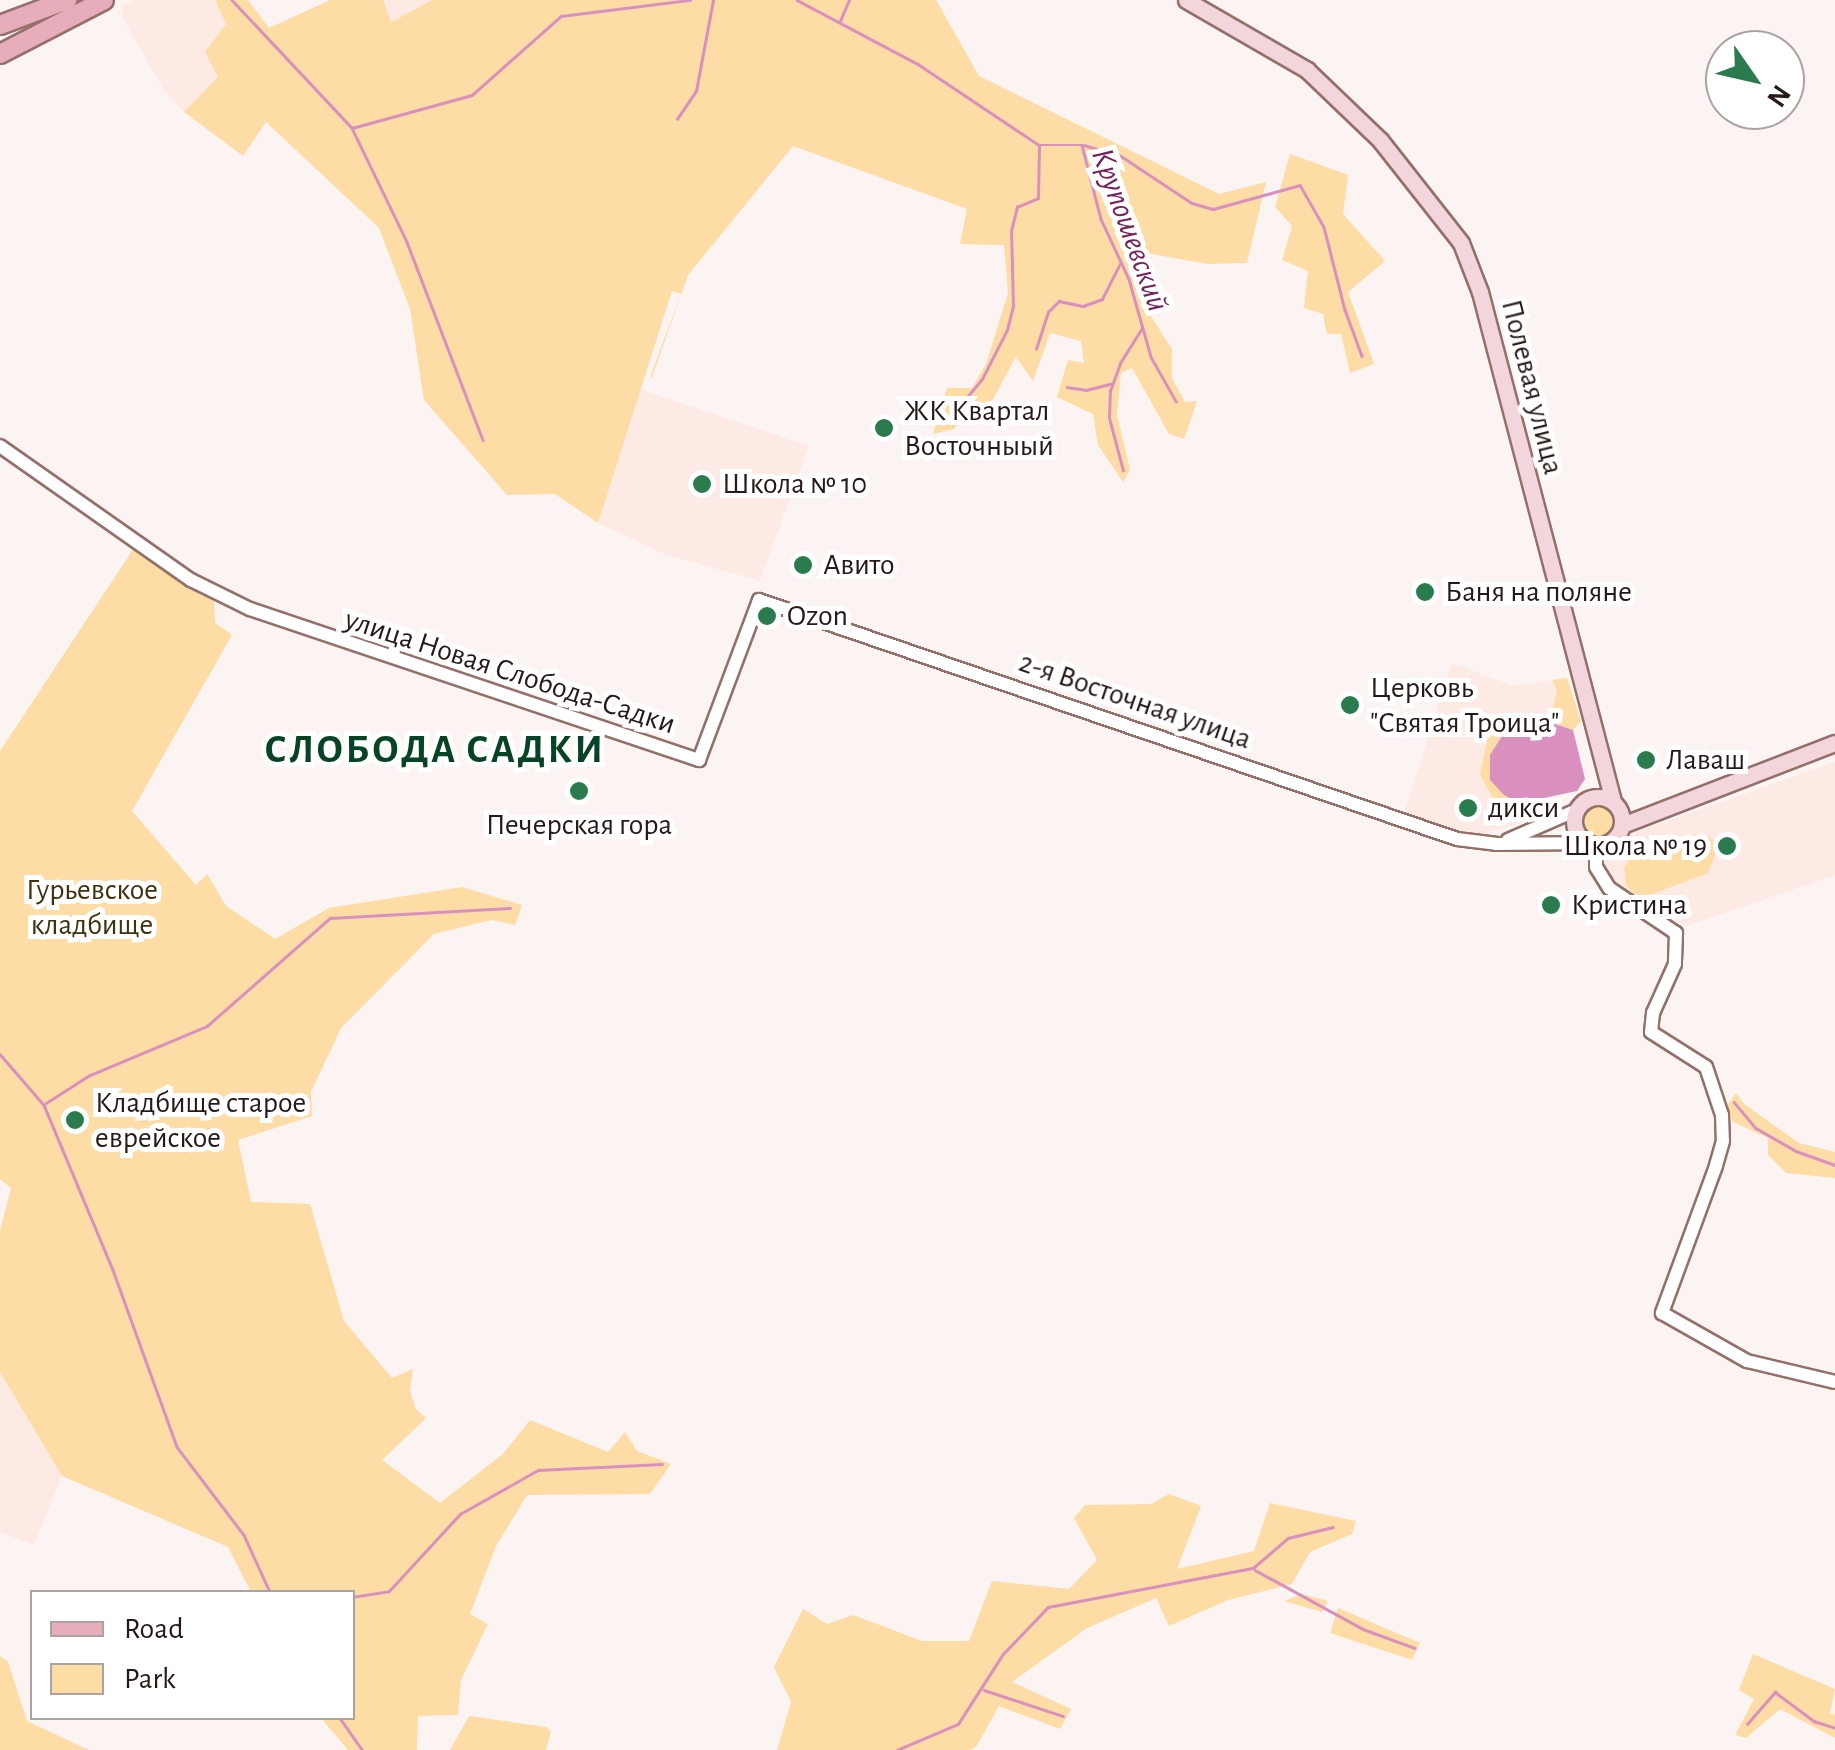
<!DOCTYPE html>
<html>
<head>
<meta charset="utf-8">
<style>
	body { margin:0 }
	#map { position:relative; width:1835px; height:1750px; overflow:hidden; background:#fcf4f2; font-family:"Alegreya Sans",sans-serif }
	div>[style] { position:absolute }
	[style*='--x'] { left:calc(var(--x)*1px); top:calc(var(--y)*1px); width:calc(var(--w)*1px); rotate:calc(var(--a)*1deg) }
	.built>* { inset:0; background:#feeae5 }
	.green>* { inset:0; background:#fddda5 }
	.round { border-radius:50% }
	.water>* { inset:0; background:#da90be }
	.stream>* { height:2.5px; margin:-1.25px; padding:0 1.25px; transform-origin:1.25px; border-radius:1.25px; background:#da90be }
	.roads { filter:drop-shadow(2px 0 #947069) drop-shadow(-2px 0 #947069) drop-shadow(0 2px #947069) drop-shadow(0 -2px #947069) }
	.tertiary>* { height:12px; margin:-6px; padding:0 6px; transform-origin:6px; border-radius:6px; background:#fff }
	.secondary>* { height:15px; margin:-7.5px; padding:0 7.5px; transform-origin:7.5px; border-radius:7.5px; background:#f3d6dc }
	.secondary>.ring { margin:-7.5px; padding:0; box-sizing:content-box; background:none; border:15px solid #f3d6dc; border-radius:50% }
	.primary>* { height:18px; margin:-9px; padding:0 9px; transform-origin:9px; border-radius:9px; background:#e8adba }
	.dots>* { width:28px; height:28px; translate:-50% -50%; box-sizing:border-box; border:5px solid #fff; border-radius:50% }
	span { translate:-50% -50%; white-space:nowrap; text-align:center; line-height:1.15; -webkit-text-stroke:10px #fff; paint-order:stroke }
	.street-label { font-size:30px; color:#271916 }
	.poi-label { font-size:30px; color:#271916 }
	.left { translate:0 -50%; text-align:left }
	.right { translate:-100% -50%; text-align:right }
	.park-label { font-size:30px; color:#42300f }
	.water-label { font-size:32px; color:#76215c; font-style:italic }
	.district-label { font-size:40px; color:#074425; font-weight:700; letter-spacing:2.5px }
	.legend { position:absolute; left:30px; top:1590px; width:325px; height:130px; box-sizing:border-box; background:#fff; border:2px solid #a9a3a2; margin:0; padding:12px 18px; list-style:none; font-size:30px; color:#271916 }
	.legend li { display:flex; align-items:center; gap:20px; height:50px }
	.legend b { width:50px; border:2px solid #a9a3a2 }
	.north { position:absolute; left:1705px; top:30px; width:100px; height:100px; box-sizing:border-box; background:#fff; border:2px solid #a9a3a2; border-radius:50%; rotate:124deg; font-size:28px; font-weight:700; line-height:40px; text-align:center; color:#271916 }
	.north::after { content:''; display:block; margin:auto; width:35px; height:45px; background:#2a7c4e; clip-path:polygon(50% 0,100% 100%,50% 72%,0 100%) }
</style>
</head>
<body>
<div id="map">
	<div class="built">
		<i style="clip-path:polygon(134px 0,215px 0,226px 24px,218px 76px,184px 112px,165px 92px,122px 17px,122px 5px)"></i>
		<i style="clip-path:polygon(383px 0,432px 0,390px 22px)"></i>
		<i style="clip-path:polygon(639px 389px,809px 446px,760px 581px,664px 554px,598px 523px)"></i>
		<i style="clip-path:polygon(1452px 663px,1514px 686px,1552px 680px,1557px 690px,1553px 714px,1513px 719px,1535px 819px,1476px 836px,1404px 813px)"></i>
		<i style="clip-path:polygon(1835px 762px,1835px 875px,1687px 926px,1632px 898px,1609px 877px,1604px 859px,1636px 832px)"></i>
		<i style="clip-path:polygon(0 1372px,62px 1476px,34px 1545px,0 1532px)"></i>
	</div>
	<div class="green">
		<i style="clip-path:polygon(215px 0,248px 0,269px 28px,330px 0,383px 0,391px 22px,432px 0,936px 0,979px 76px,1219px 194px,1266px 182px,1247px 263px,1208px 264px,1129px 250px,1147px 310px,1172px 349px,1172px 378px,1185px 402px,1197px 401px,1184px 439px,1169px 434px,1132px 368px,1121px 373px,1117px 415px,1130px 470px,1123px 482px,1098px 445px,1093px 414px,1057px 397px,1068px 360px,1084px 363px,1081px 341px,1050px 333px,1033px 381px,1016px 357px,987px 410px,971px 407px,954px 429px,933px 434px,947px 388px,972px 388px,986px 364px,1008px 293px,1004px 245px,960px 244px,967px 209px,793px 146px,688px 275px,652px 377px,650px 377px,681px 294px,672px 291px,598px 523px,555px 494px,507px 495px,424px 400px,410px 309px,379px 228px,266px 122px,243px 156px,184px 112px,218px 77px,205px 52px,226px 24px)"></i>
		<i style="clip-path:polygon(1290px 154px,1348px 175px,1343px 214px,1385px 261px,1348px 292px,1374px 364px,1350px 373px,1341px 334px,1327px 334px,1323px 314px,1304px 308px,1308px 271px,1282px 260px,1292px 226px,1275px 207px)"></i>
		<i style="clip-path:polygon(134px 548px,214px 601px,215px 623px,232px 635px,132px 811px,196px 885px,207px 874px,226px 906px,275px 939px,329px 908px,462px 887px,522px 905px,515px 925px,491px 920px,434px 934px,341px 1028px,311px 1092px,312px 1116px,238px 1140px,251px 1202px,310px 1204px,344px 1321px,392px 1378px,413px 1369px,410px 1391px,416px 1409px,426px 1418px,382px 1460px,440px 1503px,503px 1454px,530px 1420px,608px 1452px,625px 1432px,637px 1451px,671px 1464px,650px 1494px,527px 1495px,496px 1546px,470px 1614px,488px 1624px,461px 1680px,458px 1715px,418px 1716px,417px 1750px,348px 1750px,321px 1718px,352px 1718px,352px 1592px,251px 1592px,228px 1547px,62px 1476px,0 1372px,0 1231px,11px 1188px,0 1179px,0 751px)"></i>
		<i style="clip-path:polygon(1567px 678px,1581px 721px,1573px 730px,1543px 720px,1524px 723px,1520px 803px,1544px 798px,1550px 809px,1535px 819px,1533px 809px,1498px 807px,1480px 775px,1487px 740px,1513px 719px,1552px 714px,1557px 690px,1552px 680px)"></i>
		<i class="round" style="left:1583px;top:804px;width:34px;height:34px"></i>
		<i style="clip-path:polygon(1696px 834px,1710px 837px,1718px 848px,1708px 873px,1647px 896px,1634px 894px,1626px 885px,1624px 868px,1629px 860px)"></i>
		<i style="clip-path:polygon(1736px 1093px,1744px 1104px,1799px 1143px,1835px 1152px,1835px 1178px,1786px 1173px,1768px 1155px,1768px 1138px,1733px 1122px,1726px 1107px)"></i>
		<i style="clip-path:polygon(1169px 1494px,1201px 1506px,1177px 1569px,1254px 1551px,1270px 1503px,1356px 1521px,1352px 1534px,1310px 1552px,1292px 1584px,1228px 1600px,1169px 1626px,1156px 1598px,1087px 1628px,1012px 1682px,1071px 1709px,1060px 1729px,999px 1706px,976px 1747px,969px 1750px,777px 1750px,791px 1702px,774px 1667px,803px 1609px,827px 1624px,853px 1615px,922px 1641px,969px 1641px,992px 1581px,1069px 1589px,1097px 1560px,1074px 1518px,1085px 1505px,1151px 1504px)"></i>
		<i style="clip-path:polygon(1302px 1594px,1328px 1601px,1322px 1612px,1284px 1601px)"></i>
		<i style="clip-path:polygon(1338px 1608px,1420px 1643px,1412px 1660px,1330px 1633px)"></i>
		<i style="clip-path:polygon(1753px 1654px,1835px 1689px,1830px 1713px,1835px 1715px,1835px 1738px,1780px 1709px,1746px 1738px,1735px 1735px,1754px 1699px,1739px 1690px)"></i>
		<i style="clip-path:polygon(0 1656px,8px 1662px,27px 1721px,89px 1750px,0 1750px)"></i>
		<i style="clip-path:polygon(469px 1716px,546px 1727px,551px 1731px,546px 1750px,450px 1750px)"></i>
	</div>
	<div class="water">
		<i style="clip-path:polygon(1543px 720px,1573px 730px,1585px 779px,1577px 791px,1520px 803px,1504px 795px,1490px 780px,1490px 755px,1502px 736px,1524px 723px)"></i>
	</div>
	<div class="stream">
		<i style="--x:232;--y:0;--w:175;--a:46.8"></i>
		<i style="--x:352;--y:128;--w:124;--a:-15.4"></i>
		<i style="--x:472;--y:95;--w:119;--a:-41.6"></i>
		<i style="--x:561;--y:16;--w:130;--a:-7.1"></i>
		<i style="--x:797;--y:0;--w:137;--a:27.9"></i>
		<i style="--x:918;--y:64;--w:146;--a:33.8"></i>
		<i style="--x:1039;--y:145;--w:43;--a:0"></i>
		<i style="--x:1082;--y:145;--w:76;--a:75.6"></i>
		<i style="--x:1101;--y:219;--w:66;--a:65"></i>
		<i style="--x:1129;--y:279;--w:81;--a:74.2"></i>
		<i style="--x:1151;--y:357;--w:51;--a:60.4"></i>
		<i style="--x:840;--y:21;--w:23;--a:-67"></i>
		<i style="--x:677;--y:119;--w:34;--a:-56"></i>
		<i style="--x:696;--y:91;--w:93;--a:-79.4"></i>
		<i style="--x:352;--y:128;--w:127;--a:64.2"></i>
		<i style="--x:407;--y:242;--w:212;--a:69"></i>
		<i style="--x:1084;--y:145;--w:39;--a:17"></i>
		<i style="--x:1121;--y:156;--w:85;--a:33.5"></i>
		<i style="--x:1192;--y:203;--w:22;--a:16"></i>
		<i style="--x:1213;--y:209;--w:90;--a:-15.4"></i>
		<i style="--x:1300;--y:185;--w:48;--a:60.3"></i>
		<i style="--x:1324;--y:227;--w:86;--a:75.8"></i>
		<i style="--x:1345;--y:310;--w:49;--a:69.7"></i>
		<i style="--x:1036;--y:349;--w:39;--a:-72"></i>
		<i style="--x:1048;--y:312;--w:16;--a:-45"></i>
		<i style="--x:1059;--y:301;--w:25;--a:12"></i>
		<i style="--x:1083;--y:306;--w:20;--a:-20"></i>
		<i style="--x:1102;--y:299;--w:39;--a:-63"></i>
		<i style="--x:1067;--y:387;--w:19;--a:9"></i>
		<i style="--x:1086;--y:390;--w:25;--a:-14"></i>
		<i style="--x:948;--y:420;--w:53;--a:-50.3"></i>
		<i style="--x:982;--y:379;--w:55;--a:-63"></i>
		<i style="--x:1007;--y:330;--w:25;--a:-76"></i>
		<i style="--x:1013;--y:306;--w:75;--a:-91.5"></i>
		<i style="--x:1011;--y:231;--w:25;--a:-76"></i>
		<i style="--x:1017;--y:207;--w:23;--a:-23"></i>
		<i style="--x:1038;--y:198;--w:52;--a:-88.9"></i>
		<i style="--x:1123;--y:471;--w:55;--a:-104.8"></i>
		<i style="--x:1109;--y:418;--w:27;--a:-88"></i>
		<i style="--x:1110;--y:391;--w:30;--a:-70"></i>
		<i style="--x:1120;--y:363;--w:41;--a:-57.8"></i>
		<i style="--x:0;--y:1054;--w:67;--a:49.2"></i>
		<i style="--x:44;--y:1105;--w:179;--a:67.3"></i>
		<i style="--x:113;--y:1270;--w:188;--a:70.1"></i>
		<i style="--x:177;--y:1447;--w:111;--a:52.7"></i>
		<i style="--x:244;--y:1535;--w:63;--a:65.5"></i>
		<i style="--x:1734;--y:1102;--w:34;--a:50"></i>
		<i style="--x:1756;--y:1128;--w:46;--a:29.9"></i>
		<i style="--x:1796;--y:1151;--w:41;--a:19.7"></i>
		<i style="--x:46;--y:1103;--w:50;--a:-32.7"></i>
		<i style="--x:88;--y:1076;--w:129;--a:-22.8"></i>
		<i style="--x:207;--y:1026;--w:164;--a:-41.3"></i>
		<i style="--x:330;--y:918;--w:180;--a:-3.2"></i>
		<i style="--x:1255;--y:1570;--w:123;--a:28.6"></i>
		<i style="--x:1363;--y:1629;--w:55;--a:20.1"></i>
		<i style="--x:352;--y:1597;--w:37;--a:-9"></i>
		<i style="--x:389;--y:1591;--w:105;--a:-47.3"></i>
		<i style="--x:460;--y:1514;--w:90;--a:-29.4"></i>
		<i style="--x:538;--y:1470;--w:124;--a:-2.8"></i>
		<i style="--x:984;--y:1690;--w:83;--a:18.2"></i>
		<i style="--x:340;--y:1718;--w:39;--a:55"></i>
		<i style="--x:1747;--y:1724;--w:43;--a:-48.8"></i>
		<i style="--x:1775;--y:1692;--w:49;--a:36.6"></i>
		<i style="--x:1814;--y:1721;--w:22;--a:18"></i>
		<i style="--x:897;--y:1750;--w:66;--a:-23.1"></i>
		<i style="--x:958;--y:1724;--w:83;--a:-57.3"></i>
		<i style="--x:1003;--y:1654;--w:65;--a:-46.2"></i>
		<i style="--x:1048;--y:1607;--w:209;--a:-10.8"></i>
		<i style="--x:1253;--y:1568;--w:46;--a:-40.6"></i>
		<i style="--x:1288;--y:1538;--w:46;--a:-13.7"></i>
	</div>
	<div class="roads">
		<div class="tertiary">
			<i style="--x:0;--y:446;--w:233;--a:35.1"></i>
			<i style="--x:191;--y:580;--w:66;--a:26.2"></i>
			<i style="--x:250;--y:609;--w:474;--a:18.6"></i>
			<i style="--x:699;--y:760;--w:171;--a:-69.4"></i>
			<i style="--x:759;--y:600;--w:738;--a:18.9"></i>
			<i style="--x:1457;--y:839;--w:39;--a:7"></i>
			<i style="--x:1496;--y:844;--w:92;--a:-0.6"></i>
			<i style="--x:1508;--y:840;--w:75;--a:-23.5"></i>
			<i style="--x:1596;--y:845;--w:22;--a:90"></i>
			<i style="--x:1596;--y:867;--w:25;--a:58"></i>
			<i style="--x:1609;--y:888;--w:81;--a:33.9"></i>
			<i style="--x:1676;--y:933;--w:31;--a:92"></i>
			<i style="--x:1675;--y:964;--w:54;--a:114.2"></i>
			<i style="--x:1653;--y:1013;--w:19;--a:96"></i>
			<i style="--x:1651;--y:1032;--w:65;--a:32.5"></i>
			<i style="--x:1706;--y:1067;--w:51;--a:71.6"></i>
			<i style="--x:1722;--y:1115;--w:26;--a:88"></i>
			<i style="--x:1723;--y:1141;--w:26;--a:106"></i>
			<i style="--x:1716;--y:1166;--w:157;--a:110.2"></i>
			<i style="--x:1662;--y:1313;--w:98;--a:29.5"></i>
			<i style="--x:1747;--y:1361;--w:90;--a:13.4"></i>
		</div>
		<div class="secondary">
			<i style="--x:1186;--y:0;--w:140;--a:30"></i>
			<i style="--x:1307;--y:70;--w:101;--a:43.8"></i>
			<i style="--x:1380;--y:140;--w:131;--a:51.8"></i>
			<i style="--x:1461;--y:243;--w:53;--a:68.8"></i>
			<i style="--x:1480;--y:292;--w:526;--a:75.36"></i>
			<i class="ring" style="left:1574px;top:797px;width:33px;height:33px"></i>
			<i style="--x:1622;--y:825;--w:228;--a:-21.1"></i>
		</div>
		<div class="primary">
			<i style="--x:0;--y:25;--w:72;--a:-20.5"></i>
			<i style="--x:0;--y:54;--w:117;--a:-27.4"></i>
		</div>
	</div>
	<div class="dots">
		<i style="left:884px;top:428px;background:#2a7c4e"></i>
		<i style="left:702px;top:484px;background:#2a7c4e"></i>
		<i style="left:803px;top:565px;background:#2a7c4e"></i>
		<i style="left:1425px;top:592px;background:#2a7c4e"></i>
		<i style="left:767px;top:616px;background:#2a7c4e"></i>
		<i style="left:1350px;top:705px;background:#2a7c4e"></i>
		<i style="left:1646px;top:760px;background:#2a7c4e"></i>
		<i style="left:579px;top:791px;background:#2a7c4e"></i>
		<i style="left:1468px;top:808px;background:#2a7c4e"></i>
		<i style="left:1727px;top:846px;background:#2a7c4e"></i>
		<i style="left:1551px;top:905px;background:#2a7c4e"></i>
		<i style="left:75px;top:1120px;background:#2a7c4e"></i>
	</div>
	<div class="street-label">
		<span style="left:1532px;top:387px;rotate:76deg">Полевая улица</span>
		<span style="left:510px;top:672px;rotate:18deg">улица Новая Слобода-Садки</span>
		<span style="left:1135px;top:701px;rotate:19deg">2-я Восточная улица</span>
	</div>
	<div class="poi-label">
		<span class="left" style="left:904px;top:428px">ЖК Квартал<br>Восточныый</span>
		<span class="left" style="left:722px;top:484px">Школа № 10</span>
		<span class="left" style="left:823px;top:565px">Авито</span>
		<span class="left" style="left:1445px;top:592px">Баня на поляне</span>
		<span class="left" style="left:787px;top:616px">Ozon</span>
		<span class="left" style="left:1370px;top:705px">Церковь<br>"Святая Троица"</span>
		<span class="left" style="left:1666px;top:760px">Лаваш</span>
		<span class="left" style="left:1488px;top:808px">дикси</span>
		<span style="left:579px;top:825px">Печерская гора</span>
		<span class="right" style="left:1707px;top:846px">Школа № 19</span>
		<span class="left" style="left:1571px;top:905px">Кристина</span>
		<span class="left" style="left:95px;top:1120px">Кладбище старое<br>еврейское</span>
	</div>
	<div class="park-label">
		<span style="left:92px;top:907px">Гурьевское<br>кладбище</span>
	</div>
	<div class="water-label">
		<span style="left:1130px;top:230px;rotate:70deg">Крупошевский</span>
	</div>
	<div class="district-label">
		<span style="left:435px;top:750px">СЛОБОДА САДКИ</span>
	</div>
	<ul class="legend">
	<li><b style="height:12px;background:#e8adba"></b>Road</li>
	<li><b style="height:28px;background:#fddda5"></b>Park</li>
	</ul>
	<div class="north">N</div>
</div>
</body>
</html>
